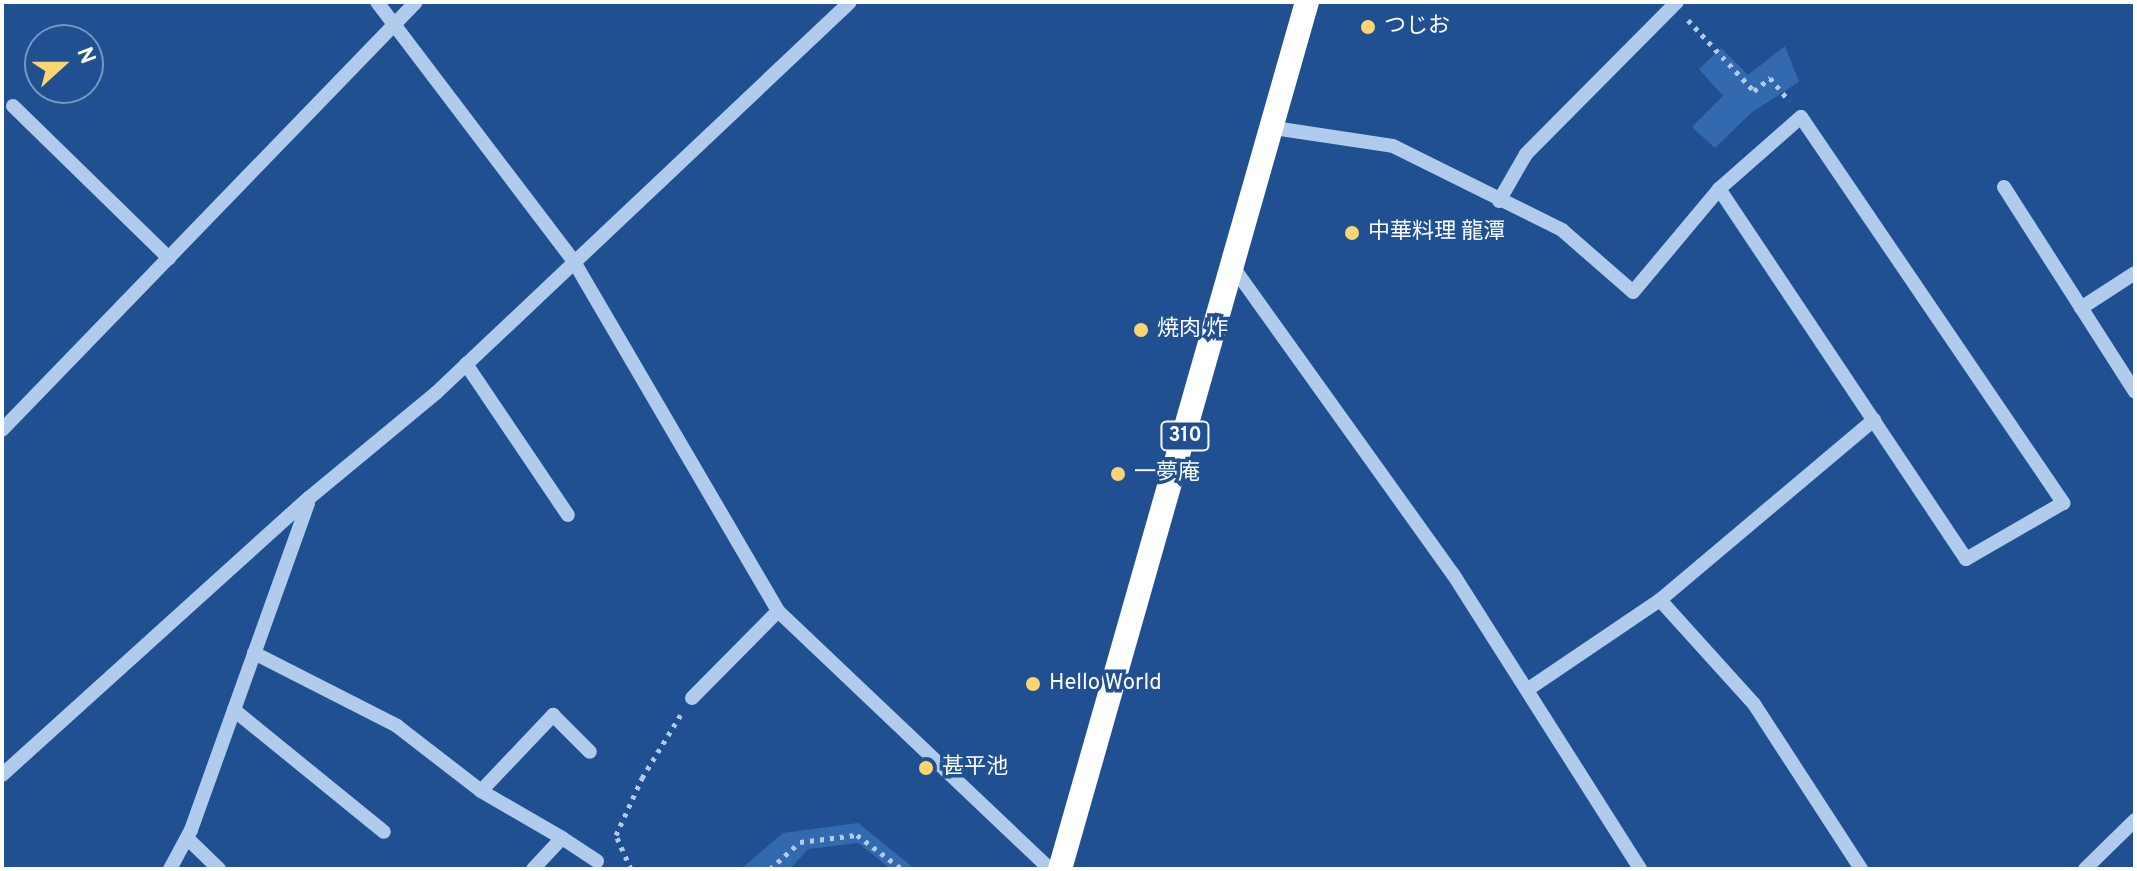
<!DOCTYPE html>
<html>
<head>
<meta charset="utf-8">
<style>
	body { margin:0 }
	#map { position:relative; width:2137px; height:871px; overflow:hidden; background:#205092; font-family:Overpass,"Noto Sans JP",sans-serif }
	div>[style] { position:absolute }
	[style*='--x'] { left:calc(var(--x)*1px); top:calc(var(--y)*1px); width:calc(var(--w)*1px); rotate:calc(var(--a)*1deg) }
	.green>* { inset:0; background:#3369af }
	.path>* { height:5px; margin-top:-2.5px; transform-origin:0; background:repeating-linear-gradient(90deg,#b1cbed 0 4px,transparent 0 10px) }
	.minor>* { height:14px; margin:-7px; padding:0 7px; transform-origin:7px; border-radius:7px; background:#b1cbed }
	.highway>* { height:24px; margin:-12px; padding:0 12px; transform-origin:12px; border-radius:12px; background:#fff }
	.dots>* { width:22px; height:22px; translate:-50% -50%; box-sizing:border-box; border:4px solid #205092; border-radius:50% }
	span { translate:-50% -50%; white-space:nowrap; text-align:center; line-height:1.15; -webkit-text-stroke:7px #205092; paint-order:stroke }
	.shield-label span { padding:2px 6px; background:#205092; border:2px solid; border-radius:6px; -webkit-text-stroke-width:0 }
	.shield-label { font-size:20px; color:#fff; font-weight:700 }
	.poi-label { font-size:22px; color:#fff }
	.left { translate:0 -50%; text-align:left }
	.frame { position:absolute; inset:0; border:4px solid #fff; pointer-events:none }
	.north { position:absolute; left:24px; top:24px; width:80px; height:80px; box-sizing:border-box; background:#205092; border:2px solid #7996be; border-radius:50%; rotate:69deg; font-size:22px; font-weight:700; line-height:32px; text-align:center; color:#fff }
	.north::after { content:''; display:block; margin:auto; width:28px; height:36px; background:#fbd572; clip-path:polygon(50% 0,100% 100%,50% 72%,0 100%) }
</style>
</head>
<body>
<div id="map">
	<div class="green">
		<i style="clip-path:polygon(1785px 46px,1799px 82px,1752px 112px,1715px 148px,1692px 127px,1723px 96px,1699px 69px,1721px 48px,1748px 75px)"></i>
		<i style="clip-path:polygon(858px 823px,915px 869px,891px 869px,858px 843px,808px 849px,790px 869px,741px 869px,783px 833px)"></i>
	</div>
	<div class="path">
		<i style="--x:1688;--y:20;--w:97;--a:47.1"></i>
		<i style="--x:1754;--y:91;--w:21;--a:-39"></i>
		<i style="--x:1770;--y:78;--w:30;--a:50"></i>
		<i style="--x:631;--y:869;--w:37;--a:-114"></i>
		<i style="--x:616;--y:835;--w:63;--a:-65.5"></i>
		<i style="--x:642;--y:778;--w:75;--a:-58.6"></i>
		<i style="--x:770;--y:869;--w:40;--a:-42"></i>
		<i style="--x:800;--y:842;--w:57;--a:-7"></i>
		<i style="--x:857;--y:835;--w:56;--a:37.1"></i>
	</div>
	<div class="minor">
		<i style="--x:377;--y:2;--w:324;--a:52.8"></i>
		<i style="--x:573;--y:260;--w:406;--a:59.7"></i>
		<i style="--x:778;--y:611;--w:375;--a:43.5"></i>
		<i style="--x:13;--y:106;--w:218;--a:44.3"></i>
		<i style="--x:1274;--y:128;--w:120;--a:8.6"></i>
		<i style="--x:1393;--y:146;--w:189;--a:26.4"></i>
		<i style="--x:1562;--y:230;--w:94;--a:41.1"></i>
		<i style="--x:1633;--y:292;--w:134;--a:-50.1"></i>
		<i style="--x:1719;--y:189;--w:109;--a:-41.3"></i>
		<i style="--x:1801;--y:117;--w:467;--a:55.8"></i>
		<i style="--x:2063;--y:503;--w:112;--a:150"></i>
		<i style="--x:1966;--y:559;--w:445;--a:-123.7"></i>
		<i style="--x:2004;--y:187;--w:243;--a:57.4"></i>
		<i style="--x:1499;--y:201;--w:54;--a:-60.1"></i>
		<i style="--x:1526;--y:154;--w:214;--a:-45.2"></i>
		<i style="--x:1233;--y:267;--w:378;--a:54.4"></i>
		<i style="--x:1453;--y:574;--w:349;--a:57.6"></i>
		<i style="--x:2081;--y:308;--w:64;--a:-32.9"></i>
		<i style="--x:466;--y:364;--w:182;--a:56"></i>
		<i style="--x:2;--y:430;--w:595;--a:-45.95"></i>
		<i style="--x:1660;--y:600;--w:140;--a:47.9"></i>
		<i style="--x:1754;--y:704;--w:197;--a:57"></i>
		<i style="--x:254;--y:653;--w:161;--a:27"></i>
		<i style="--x:397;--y:726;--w:106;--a:37.7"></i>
		<i style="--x:481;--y:791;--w:94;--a:30.1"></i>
		<i style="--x:562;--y:838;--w:42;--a:133.1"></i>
		<i style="--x:1527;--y:690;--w:161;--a:-34.1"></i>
		<i style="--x:1660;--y:600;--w:280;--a:-40.1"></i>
		<i style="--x:692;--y:698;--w:122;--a:-45.3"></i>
		<i style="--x:234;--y:710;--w:193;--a:39.1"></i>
		<i style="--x:2;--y:775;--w:413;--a:-42.1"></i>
		<i style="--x:309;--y:498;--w:165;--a:-39.6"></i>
		<i style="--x:436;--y:393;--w:569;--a:-43.36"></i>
		<i style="--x:481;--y:791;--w:105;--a:-46.5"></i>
		<i style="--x:553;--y:715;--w:52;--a:45"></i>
		<i style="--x:187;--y:838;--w:45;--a:44.1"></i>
		<i style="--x:562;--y:838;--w:42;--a:33.3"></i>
		<i style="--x:170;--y:869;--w:44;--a:-61.7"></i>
		<i style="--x:191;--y:830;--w:347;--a:-70.3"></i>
		<i style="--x:2085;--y:869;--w:70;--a:-44.4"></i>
	</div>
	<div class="highway">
		<i style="--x:1060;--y:869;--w:901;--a:-74.1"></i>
	</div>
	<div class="dots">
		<i style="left:1368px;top:27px;background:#fbd572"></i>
		<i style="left:1352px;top:233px;background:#fbd572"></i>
		<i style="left:1141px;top:330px;background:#fbd572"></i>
		<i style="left:1118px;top:474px;background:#fbd572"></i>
		<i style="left:1033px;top:684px;background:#fbd572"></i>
		<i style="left:926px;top:768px;background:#fbd572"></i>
	</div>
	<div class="shield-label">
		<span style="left:1185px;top:436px">310</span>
	</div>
	<div class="poi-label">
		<span class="left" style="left:1384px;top:27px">つじお</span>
		<span class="left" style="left:1368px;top:233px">中華料理 龍潭</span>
		<span class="left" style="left:1157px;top:330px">焼肉 炸</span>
		<span class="left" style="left:1134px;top:474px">一夢庵</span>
		<span class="left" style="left:1049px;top:684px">Hello World</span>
		<span class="left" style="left:942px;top:768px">甚平池</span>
	</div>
	<div class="frame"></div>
	<div class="north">N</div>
</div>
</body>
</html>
